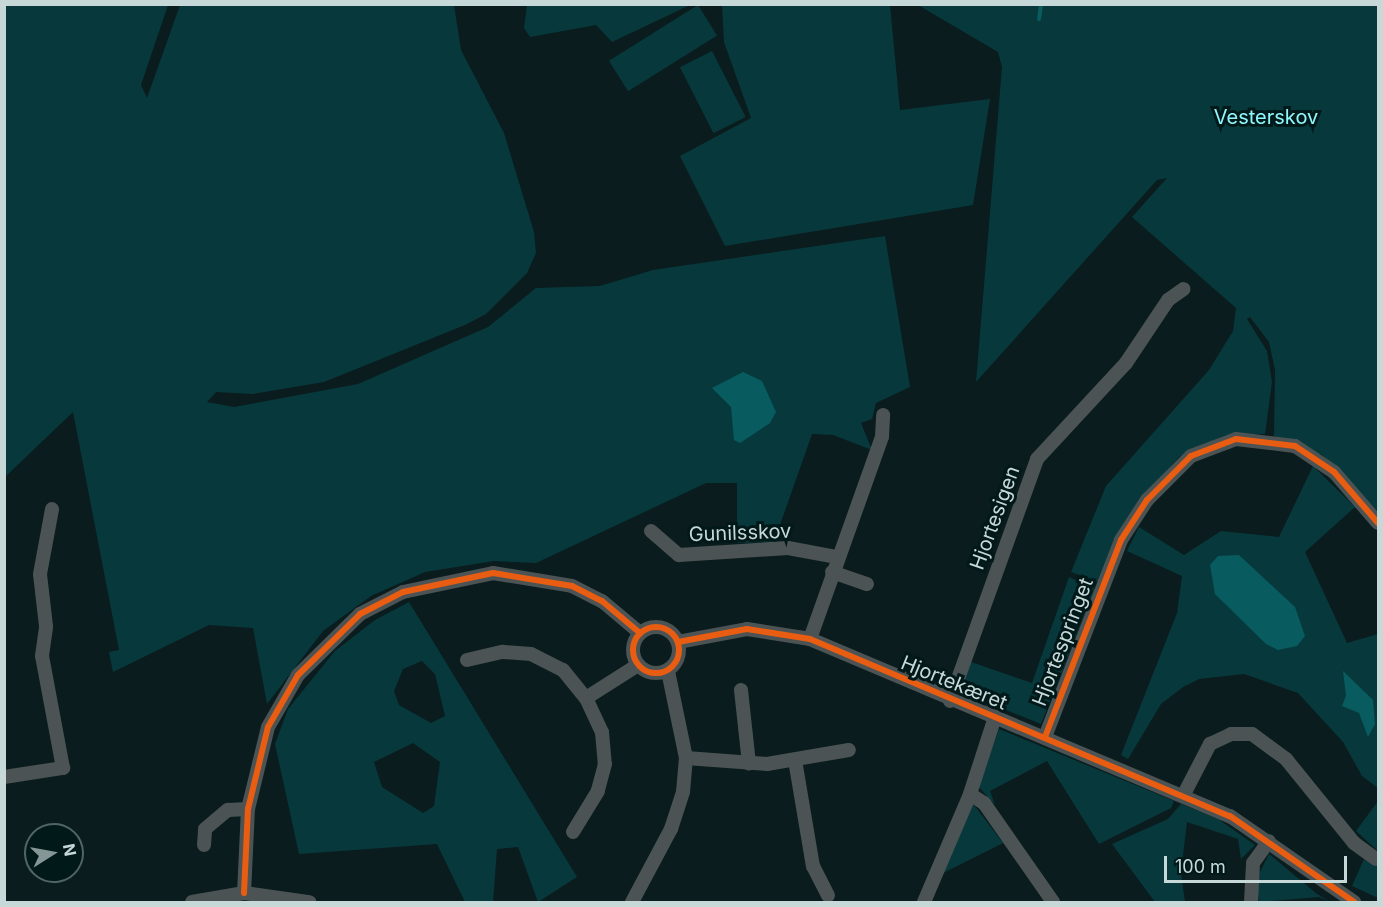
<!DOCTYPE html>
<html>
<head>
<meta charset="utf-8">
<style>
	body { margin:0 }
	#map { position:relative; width:1383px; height:907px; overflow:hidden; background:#0a1c1d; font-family:Inter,sans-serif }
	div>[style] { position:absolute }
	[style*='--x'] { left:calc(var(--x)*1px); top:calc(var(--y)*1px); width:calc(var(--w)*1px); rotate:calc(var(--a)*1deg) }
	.green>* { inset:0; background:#07393c; transform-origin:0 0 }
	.water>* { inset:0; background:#085b5f }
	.stream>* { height:4px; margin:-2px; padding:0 2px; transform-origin:2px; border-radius:2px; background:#085b5f }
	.minor>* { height:14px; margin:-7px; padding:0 7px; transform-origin:7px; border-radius:7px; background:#4b5354 }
	.minor>.ring { margin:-7px; padding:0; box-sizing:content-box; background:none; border:14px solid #4b5354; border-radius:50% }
	.cycleway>* { height:6px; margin:-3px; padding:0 3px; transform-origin:3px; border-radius:3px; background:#e95d12 }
	.cycleway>.ring { margin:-3px; padding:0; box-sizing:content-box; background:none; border:6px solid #e95d12; border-radius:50% }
	span { translate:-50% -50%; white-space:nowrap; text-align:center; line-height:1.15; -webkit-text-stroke:6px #02191a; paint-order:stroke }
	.park-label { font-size:20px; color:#8ef7fd }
	.street-label { font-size:20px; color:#c7d8d9 }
	.frame { position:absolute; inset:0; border:6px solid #c7d8d9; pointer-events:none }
	.north { position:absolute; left:24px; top:823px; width:60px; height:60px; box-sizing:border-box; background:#02191a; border:2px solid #516566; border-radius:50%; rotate:79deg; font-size:16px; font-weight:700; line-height:24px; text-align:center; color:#c7d8d9 }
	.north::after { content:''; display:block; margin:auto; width:21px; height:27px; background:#859697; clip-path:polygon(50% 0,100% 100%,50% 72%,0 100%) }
	.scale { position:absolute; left:1164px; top:856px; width:183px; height:27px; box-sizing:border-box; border:3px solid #c7d8d9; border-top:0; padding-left:8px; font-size:18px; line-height:21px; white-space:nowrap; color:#c7d8d9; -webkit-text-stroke:4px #02191a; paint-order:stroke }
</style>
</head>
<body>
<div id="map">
	<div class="green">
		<i style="clip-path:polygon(5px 5px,168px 5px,141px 85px,147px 98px,180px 5px,454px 5px,461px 50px,504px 133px,534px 232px,536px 253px,527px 273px,486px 314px,465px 325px,324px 382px,253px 394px,216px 392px,207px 402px,234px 407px,358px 384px,488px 327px,536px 288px,600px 286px,653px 270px,885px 236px,910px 387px,876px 403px,872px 419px,861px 423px,872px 450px,833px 435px,812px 434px,774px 542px,737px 543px,737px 483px,706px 483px,536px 563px,494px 561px,425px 572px,371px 596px,323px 631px,267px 704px,253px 628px,209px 625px,113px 672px,109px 652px,119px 650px,73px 412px,5px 477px)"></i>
		<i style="clip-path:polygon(527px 5px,527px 4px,690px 5px,612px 42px,596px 25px,530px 37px,524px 28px)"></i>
		<i style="left:698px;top:5px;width:36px;height:105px;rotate:58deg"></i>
		<i style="clip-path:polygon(722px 5px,890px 5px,900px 110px,990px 99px,973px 205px,725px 246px,680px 156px,751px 118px,724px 42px)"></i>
		<i style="clip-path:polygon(918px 5px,1378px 5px,1378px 512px,1322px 455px,1274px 436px,1275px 370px,1269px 342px,1250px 317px,1247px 319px,1267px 351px,1272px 382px,1265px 434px,1226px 435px,1179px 457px,1150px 490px,1099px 582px,1071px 572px,1106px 486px,1209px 370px,1233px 331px,1236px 308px,1132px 217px,1167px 178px,1157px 180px,976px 382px,1002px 67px,998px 52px)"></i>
		<i style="left:712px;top:51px;width:74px;height:36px;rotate:63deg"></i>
		<i style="clip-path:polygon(1313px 466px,1355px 507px,1305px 552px,1347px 643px,1378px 634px,1378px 788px,1362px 776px,1343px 742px,1298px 693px,1244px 674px,1199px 679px,1183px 687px,1161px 704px,1128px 759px,1121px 755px,1177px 613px,1182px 576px,1127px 551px,1139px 527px,1184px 555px,1221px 531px,1279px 537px)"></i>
		<i style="clip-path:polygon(1069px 577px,1095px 589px,1041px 724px,959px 691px,971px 662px,1032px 683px)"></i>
		<i style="clip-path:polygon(evenodd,409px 602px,577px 877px,538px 902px,518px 847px,497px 849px,493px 902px,465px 902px,437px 844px,299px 854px,275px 744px,288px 709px,335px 651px,375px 620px,409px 602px,422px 661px,435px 674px,445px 716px,431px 723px,399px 705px,394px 691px,403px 669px,422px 661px,409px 602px,413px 743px,440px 762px,434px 806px,423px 813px,382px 787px,374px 762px,413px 743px)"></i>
		<i style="clip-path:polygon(999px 729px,1174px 801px,1171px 808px,1099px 844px,1047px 761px,990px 791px,995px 805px,978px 786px)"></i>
		<i style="clip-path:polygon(1378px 801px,1378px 851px,1356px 831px)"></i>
		<i style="clip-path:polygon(1181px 804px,1218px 819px,1255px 845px,1241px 859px,1238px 839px,1187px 822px,1181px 873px,1185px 902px,1155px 902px,1112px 844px,1168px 819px)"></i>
		<i style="clip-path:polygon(974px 805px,1003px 843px,943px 873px,971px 806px)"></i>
		<i style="clip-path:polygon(1269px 854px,1317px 894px,1330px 902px,1319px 897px,1259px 902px,1256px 880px)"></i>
		<i style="clip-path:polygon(1378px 858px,1378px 898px,1352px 886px,1364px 859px,1374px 865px)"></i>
	</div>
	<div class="water">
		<i style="clip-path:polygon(743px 372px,762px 381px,776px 412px,770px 423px,740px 443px,734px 440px,731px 407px,712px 388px)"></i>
		<i style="clip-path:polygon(1239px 555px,1295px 607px,1305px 636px,1297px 646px,1278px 650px,1266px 644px,1215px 594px,1210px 565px,1218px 556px)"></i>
		<i style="clip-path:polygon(1343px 671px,1373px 700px,1375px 724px,1368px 737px,1359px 713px,1342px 706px,1346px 696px)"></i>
	</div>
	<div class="stream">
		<i style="--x:1039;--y:19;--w:15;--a:-82"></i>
	</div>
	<div class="minor">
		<i style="--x:651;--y:531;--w:37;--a:41"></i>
		<i style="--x:679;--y:555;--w:109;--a:-3.7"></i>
		<i style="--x:788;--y:548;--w:50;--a:10.4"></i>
		<i style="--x:832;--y:572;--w:37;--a:19"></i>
		<i class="ring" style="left:633px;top:627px;width:32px;height:32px"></i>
		<i style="--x:810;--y:639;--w:214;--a:-70.4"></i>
		<i style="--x:882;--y:437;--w:22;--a:-87"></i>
		<i style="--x:678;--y:642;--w:70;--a:-10.7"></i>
		<i style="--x:747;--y:629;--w:64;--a:9"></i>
		<i style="--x:810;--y:639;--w:456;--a:22.9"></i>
		<i style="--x:1230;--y:816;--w:151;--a:34.7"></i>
		<i style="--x:467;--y:660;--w:37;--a:-13"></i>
		<i style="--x:503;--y:652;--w:28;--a:4"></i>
		<i style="--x:531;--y:654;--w:36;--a:27"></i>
		<i style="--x:563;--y:670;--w:36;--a:51"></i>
		<i style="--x:586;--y:698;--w:38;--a:65"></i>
		<i style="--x:602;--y:732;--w:32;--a:85"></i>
		<i style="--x:605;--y:764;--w:28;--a:105"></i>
		<i style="--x:598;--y:791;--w:48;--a:121.4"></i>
		<i style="--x:741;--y:690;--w:74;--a:83.8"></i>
		<i style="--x:586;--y:698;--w:62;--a:-32.4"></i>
		<i style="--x:950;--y:701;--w:257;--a:-70.2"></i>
		<i style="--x:1037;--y:459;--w:131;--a:-47.2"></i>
		<i style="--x:1126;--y:363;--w:76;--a:-56.3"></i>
		<i style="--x:1168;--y:300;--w:19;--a:-35"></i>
		<i style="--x:1045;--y:737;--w:211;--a:-68.9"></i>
		<i style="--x:1121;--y:540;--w:48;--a:-57"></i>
		<i style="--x:1147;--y:500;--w:62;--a:-45"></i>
		<i style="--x:1191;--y:456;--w:48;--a:-20.7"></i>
		<i style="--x:1236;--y:439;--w:59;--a:6.8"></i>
		<i style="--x:1295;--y:446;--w:47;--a:33.7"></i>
		<i style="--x:1334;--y:472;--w:67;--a:49.2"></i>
		<i style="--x:686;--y:758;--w:81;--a:4.2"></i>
		<i style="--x:767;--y:764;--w:83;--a:-9.7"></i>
		<i style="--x:795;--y:760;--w:108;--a:80.4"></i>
		<i style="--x:813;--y:866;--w:33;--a:63"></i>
		<i style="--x:4;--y:777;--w:60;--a:-8.7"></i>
		<i style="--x:63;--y:768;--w:114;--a:-100.6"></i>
		<i style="--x:42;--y:656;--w:30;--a:-82"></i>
		<i style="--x:46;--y:626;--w:52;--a:-96.6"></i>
		<i style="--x:40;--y:574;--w:66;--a:-79.5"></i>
		<i style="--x:970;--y:794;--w:17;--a:33"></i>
		<i style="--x:984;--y:803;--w:121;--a:55.1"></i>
		<i style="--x:1183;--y:796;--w:59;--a:-62.6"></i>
		<i style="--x:1210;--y:744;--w:23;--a:-25"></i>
		<i style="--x:1231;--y:734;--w:21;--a:0"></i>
		<i style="--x:1252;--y:734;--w:42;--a:36.3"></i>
		<i style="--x:1286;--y:759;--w:108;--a:51"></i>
		<i style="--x:1354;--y:843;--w:27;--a:36"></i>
		<i style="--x:204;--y:845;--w:16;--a:-86"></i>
		<i style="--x:205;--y:829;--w:30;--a:-40"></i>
		<i style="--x:228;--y:810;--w:20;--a:-3"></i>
		<i style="--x:244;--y:893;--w:84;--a:-87.3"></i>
		<i style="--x:248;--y:809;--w:84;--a:-76.3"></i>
		<i style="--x:268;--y:727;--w:60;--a:-60"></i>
		<i style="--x:298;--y:675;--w:87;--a:-44.5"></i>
		<i style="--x:360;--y:614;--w:48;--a:-27.1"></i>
		<i style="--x:403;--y:592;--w:92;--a:-11.9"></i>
		<i style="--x:493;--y:573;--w:80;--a:9.3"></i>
		<i style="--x:572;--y:586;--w:34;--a:27"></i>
		<i style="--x:602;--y:601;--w:50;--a:40.1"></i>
		<i style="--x:192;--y:902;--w:53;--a:-9.8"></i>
		<i style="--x:244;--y:893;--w:66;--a:7.9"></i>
		<i style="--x:632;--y:902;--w:83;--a:-61.9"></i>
		<i style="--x:671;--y:829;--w:39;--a:-72"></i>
		<i style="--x:683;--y:792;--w:34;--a:-85"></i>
		<i style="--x:686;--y:758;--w:89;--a:-101.7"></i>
		<i style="--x:924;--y:902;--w:117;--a:-66.9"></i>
		<i style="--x:970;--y:794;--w:81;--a:-72"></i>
		<i style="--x:1251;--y:902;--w:39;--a:-87"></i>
		<i style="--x:1253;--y:863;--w:27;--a:-54"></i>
	</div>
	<div class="cycleway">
		<i class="ring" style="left:633px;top:627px;width:40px;height:40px"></i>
		<i style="--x:678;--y:642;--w:70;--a:-10.7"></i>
		<i style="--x:747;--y:629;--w:64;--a:9"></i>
		<i style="--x:810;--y:639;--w:456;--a:22.9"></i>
		<i style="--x:1230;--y:816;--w:151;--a:34.7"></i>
		<i style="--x:1045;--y:737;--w:211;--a:-68.9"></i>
		<i style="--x:1121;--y:540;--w:48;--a:-57"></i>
		<i style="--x:1147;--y:500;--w:62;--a:-45"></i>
		<i style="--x:1191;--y:456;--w:48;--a:-20.7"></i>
		<i style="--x:1236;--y:439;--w:59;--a:6.8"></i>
		<i style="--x:1295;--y:446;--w:47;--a:33.7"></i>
		<i style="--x:1334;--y:472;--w:67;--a:49.2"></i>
		<i style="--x:244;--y:893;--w:84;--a:-87.3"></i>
		<i style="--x:248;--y:809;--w:84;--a:-76.3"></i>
		<i style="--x:268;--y:727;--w:60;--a:-60"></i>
		<i style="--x:298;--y:675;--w:87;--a:-44.5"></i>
		<i style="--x:360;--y:614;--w:48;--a:-27.1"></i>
		<i style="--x:403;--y:592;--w:92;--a:-11.9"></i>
		<i style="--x:493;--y:573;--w:80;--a:9.3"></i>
		<i style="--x:572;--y:586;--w:34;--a:27"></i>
		<i style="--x:602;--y:601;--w:50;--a:40.1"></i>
	</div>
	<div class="park-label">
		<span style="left:1266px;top:117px">Vesterskov</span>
	</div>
	<div class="street-label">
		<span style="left:995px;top:518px;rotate:-70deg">Hjortesigen</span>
		<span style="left:740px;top:533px;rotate:-2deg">Gunilsskov</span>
		<span style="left:1063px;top:642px;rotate:-69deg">Hjortespringet</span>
		<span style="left:954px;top:683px;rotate:22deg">Hjortekæret</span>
	</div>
	<div class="frame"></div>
	<div class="north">N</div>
	<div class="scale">100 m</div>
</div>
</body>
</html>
